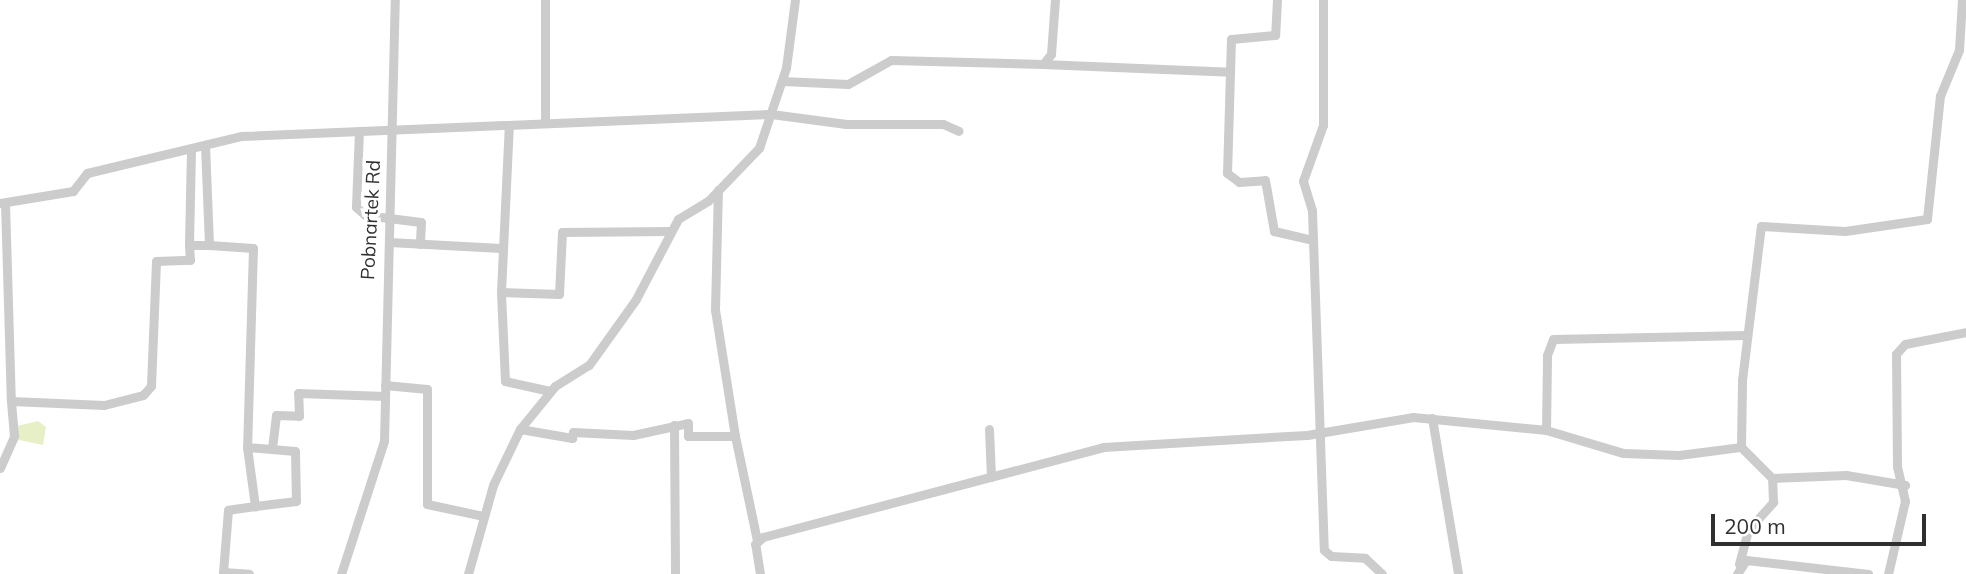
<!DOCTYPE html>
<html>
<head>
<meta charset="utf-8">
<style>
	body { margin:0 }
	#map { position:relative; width:1966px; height:574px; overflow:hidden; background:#fff; font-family:Mulish,sans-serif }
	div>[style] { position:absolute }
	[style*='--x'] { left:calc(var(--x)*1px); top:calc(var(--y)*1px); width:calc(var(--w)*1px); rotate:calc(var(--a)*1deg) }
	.water>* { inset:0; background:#e7efc6 }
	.minor>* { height:9px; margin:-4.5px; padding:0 4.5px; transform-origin:4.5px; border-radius:4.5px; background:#ccc }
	span { translate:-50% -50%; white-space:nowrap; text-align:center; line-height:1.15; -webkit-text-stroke:7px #fff; paint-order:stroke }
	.street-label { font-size:19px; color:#2f2f2f }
	.scale { position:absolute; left:1711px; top:514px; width:215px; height:32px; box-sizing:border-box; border:4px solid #2f2f2f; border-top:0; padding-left:9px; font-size:21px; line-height:24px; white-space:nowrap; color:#2f2f2f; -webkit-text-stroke:5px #fff; paint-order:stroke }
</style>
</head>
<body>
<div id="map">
	<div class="water">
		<i style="clip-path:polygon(38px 421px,46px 427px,43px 445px,19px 440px,17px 426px)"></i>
	</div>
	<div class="minor">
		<i style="--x:1277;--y:0;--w:35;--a:93"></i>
		<i style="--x:1275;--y:35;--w:44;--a:174.8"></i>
		<i style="--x:1231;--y:39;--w:134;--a:91.7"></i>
		<i style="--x:1227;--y:173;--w:15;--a:37"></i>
		<i style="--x:1239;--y:182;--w:26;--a:-4"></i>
		<i style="--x:1265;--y:180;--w:52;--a:80"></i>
		<i style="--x:1274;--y:231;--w:39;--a:13"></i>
		<i style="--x:1323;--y:0;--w:125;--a:90"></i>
		<i style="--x:1323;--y:125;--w:59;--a:109.7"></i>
		<i style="--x:1303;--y:181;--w:31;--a:73"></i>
		<i style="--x:1312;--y:211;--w:339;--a:88"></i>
		<i style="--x:1324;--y:550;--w:9;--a:41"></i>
		<i style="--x:1331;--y:556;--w:34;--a:3"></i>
		<i style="--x:1365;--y:558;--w:23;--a:43"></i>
		<i style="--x:1043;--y:64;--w:187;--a:2.4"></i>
		<i style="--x:782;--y:81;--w:66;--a:2.6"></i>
		<i style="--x:848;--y:84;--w:49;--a:-29.2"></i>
		<i style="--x:891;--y:60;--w:152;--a:1.5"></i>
		<i style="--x:1043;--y:64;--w:13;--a:-51"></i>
		<i style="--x:1051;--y:54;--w:54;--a:-85.8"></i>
		<i style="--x:545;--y:122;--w:122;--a:-90"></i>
		<i style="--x:359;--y:131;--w:76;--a:92.3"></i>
		<i style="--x:356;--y:207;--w:12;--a:42"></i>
		<i style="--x:365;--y:215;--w:56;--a:7.1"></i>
		<i style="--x:421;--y:222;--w:22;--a:93"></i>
		<i style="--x:205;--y:145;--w:100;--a:87.7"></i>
		<i style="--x:209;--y:245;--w:44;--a:3.9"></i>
		<i style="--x:253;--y:248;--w:199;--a:91.7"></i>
		<i style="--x:247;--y:447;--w:60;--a:82.3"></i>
		<i style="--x:255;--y:506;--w:27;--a:172"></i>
		<i style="--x:228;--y:510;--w:62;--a:94.6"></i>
		<i style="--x:223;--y:572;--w:26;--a:4"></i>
		<i style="--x:0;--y:203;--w:74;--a:-9.3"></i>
		<i style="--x:73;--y:191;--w:23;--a:-52"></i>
		<i style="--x:87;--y:173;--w:158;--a:-13.5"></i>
		<i style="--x:241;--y:136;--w:530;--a:-2.38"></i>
		<i style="--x:771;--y:114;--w:76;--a:7.6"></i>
		<i style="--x:846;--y:124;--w:97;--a:0"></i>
		<i style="--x:943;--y:124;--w:17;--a:24"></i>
		<i style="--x:5;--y:203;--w:198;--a:88.3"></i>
		<i style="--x:11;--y:401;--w:93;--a:2.5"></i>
		<i style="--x:104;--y:405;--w:40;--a:-14.4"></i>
		<i style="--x:143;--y:395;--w:12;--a:-48"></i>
		<i style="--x:151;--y:386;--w:125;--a:-87.7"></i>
		<i style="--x:156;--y:261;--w:34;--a:-2"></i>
		<i style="--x:190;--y:260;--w:15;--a:-94"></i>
		<i style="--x:189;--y:245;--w:20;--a:0"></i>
		<i style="--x:389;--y:242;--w:112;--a:3.1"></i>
		<i style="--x:189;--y:245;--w:96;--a:-88.8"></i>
		<i style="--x:501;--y:292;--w:167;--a:-87.3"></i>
		<i style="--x:385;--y:385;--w:42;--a:5.4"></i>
		<i style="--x:427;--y:389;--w:115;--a:90"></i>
		<i style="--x:427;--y:504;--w:57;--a:12.1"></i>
		<i style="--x:550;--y:391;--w:46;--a:-167.5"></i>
		<i style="--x:505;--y:381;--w:89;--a:-92.6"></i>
		<i style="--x:501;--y:292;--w:58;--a:2"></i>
		<i style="--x:559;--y:294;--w:62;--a:-87.2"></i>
		<i style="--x:562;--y:232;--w:109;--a:-0.5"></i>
		<i style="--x:1432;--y:418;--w:158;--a:80.5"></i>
		<i style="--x:674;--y:425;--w:149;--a:89.6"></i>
		<i style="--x:520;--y:429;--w:53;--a:9.8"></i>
		<i style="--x:572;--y:438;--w:6;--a:-81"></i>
		<i style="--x:573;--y:432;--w:60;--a:2.9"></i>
		<i style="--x:633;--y:435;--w:56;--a:-12.3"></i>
		<i style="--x:688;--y:423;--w:13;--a:90"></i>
		<i style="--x:688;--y:436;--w:47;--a:0"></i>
		<i style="--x:735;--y:436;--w:128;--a:-99"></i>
		<i style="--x:715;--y:310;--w:120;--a:-88.6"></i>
		<i style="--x:989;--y:429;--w:48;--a:87.6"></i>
		<i style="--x:1546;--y:430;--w:75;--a:-89.2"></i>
		<i style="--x:1547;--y:355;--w:17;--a:-69"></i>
		<i style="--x:1553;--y:339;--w:194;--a:-1.2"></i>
		<i style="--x:735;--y:436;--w:106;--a:78.1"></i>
		<i style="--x:247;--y:447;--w:48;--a:4.8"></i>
		<i style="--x:295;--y:451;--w:50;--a:88.9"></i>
		<i style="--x:296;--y:501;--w:41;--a:173"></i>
		<i style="--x:1741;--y:447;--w:67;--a:-89.1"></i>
		<i style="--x:1742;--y:380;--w:155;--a:-83"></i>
		<i style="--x:1761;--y:226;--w:84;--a:3.4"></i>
		<i style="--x:1845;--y:231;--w:83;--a:-8.3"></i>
		<i style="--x:1927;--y:219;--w:124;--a:-84"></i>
		<i style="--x:1940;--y:96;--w:50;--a:-67.6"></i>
		<i style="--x:1959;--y:50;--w:50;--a:-86.6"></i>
		<i style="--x:272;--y:448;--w:33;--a:-83"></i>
		<i style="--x:276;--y:415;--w:23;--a:2"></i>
		<i style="--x:299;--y:416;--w:23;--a:-92"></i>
		<i style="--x:298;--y:393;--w:87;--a:2"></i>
		<i style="--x:0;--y:468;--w:35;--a:-66"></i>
		<i style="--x:14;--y:436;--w:35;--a:-95"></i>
		<i style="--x:1739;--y:564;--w:35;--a:-75"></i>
		<i style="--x:1748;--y:530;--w:38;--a:-48"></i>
		<i style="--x:1773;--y:502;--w:24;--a:-92"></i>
		<i style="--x:341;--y:574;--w:140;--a:-72.1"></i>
		<i style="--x:384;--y:441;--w:441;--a:-88.6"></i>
		<i style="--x:468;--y:574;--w:92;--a:-74.3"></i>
		<i style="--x:493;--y:485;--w:62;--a:-64.3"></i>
		<i style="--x:520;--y:429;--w:55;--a:-50.9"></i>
		<i style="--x:555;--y:386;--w:40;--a:-32"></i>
		<i style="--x:589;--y:365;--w:81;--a:-54.5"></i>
		<i style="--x:636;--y:299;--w:90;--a:-62.3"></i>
		<i style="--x:678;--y:219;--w:35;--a:-31"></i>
		<i style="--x:708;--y:201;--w:74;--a:-46.1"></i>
		<i style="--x:759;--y:148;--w:84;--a:-71.4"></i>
		<i style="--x:786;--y:68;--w:69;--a:-82.5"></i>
		<i style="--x:760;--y:574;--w:30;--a:-99"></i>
		<i style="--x:755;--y:544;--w:11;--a:-41"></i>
		<i style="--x:763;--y:537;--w:352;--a:-14.8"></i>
		<i style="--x:1103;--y:447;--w:204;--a:-3.4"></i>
		<i style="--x:1307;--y:435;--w:108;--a:-9.6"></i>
		<i style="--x:1413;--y:417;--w:134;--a:5.6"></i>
		<i style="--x:1546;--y:430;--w:80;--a:16.6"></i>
		<i style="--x:1623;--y:453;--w:56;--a:2"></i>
		<i style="--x:1679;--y:455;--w:63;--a:-7.4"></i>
		<i style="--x:1741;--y:447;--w:44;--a:45"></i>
		<i style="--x:1772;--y:478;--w:74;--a:-2.3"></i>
		<i style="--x:1846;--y:475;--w:60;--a:9.6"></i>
		<i style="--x:1737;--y:574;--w:17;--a:-57"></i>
		<i style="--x:1746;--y:560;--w:123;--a:6.5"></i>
		<i style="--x:1888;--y:574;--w:75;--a:-76.9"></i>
		<i style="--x:1905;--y:501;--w:35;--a:-103"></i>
		<i style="--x:1897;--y:467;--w:113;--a:-90.5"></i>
		<i style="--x:1896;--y:354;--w:13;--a:-48"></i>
		<i style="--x:1905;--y:344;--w:62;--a:-11.1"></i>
	</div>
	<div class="street-label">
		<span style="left:371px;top:220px;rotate:-87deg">Pobnartek Rd</span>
	</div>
	<div class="scale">200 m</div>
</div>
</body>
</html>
